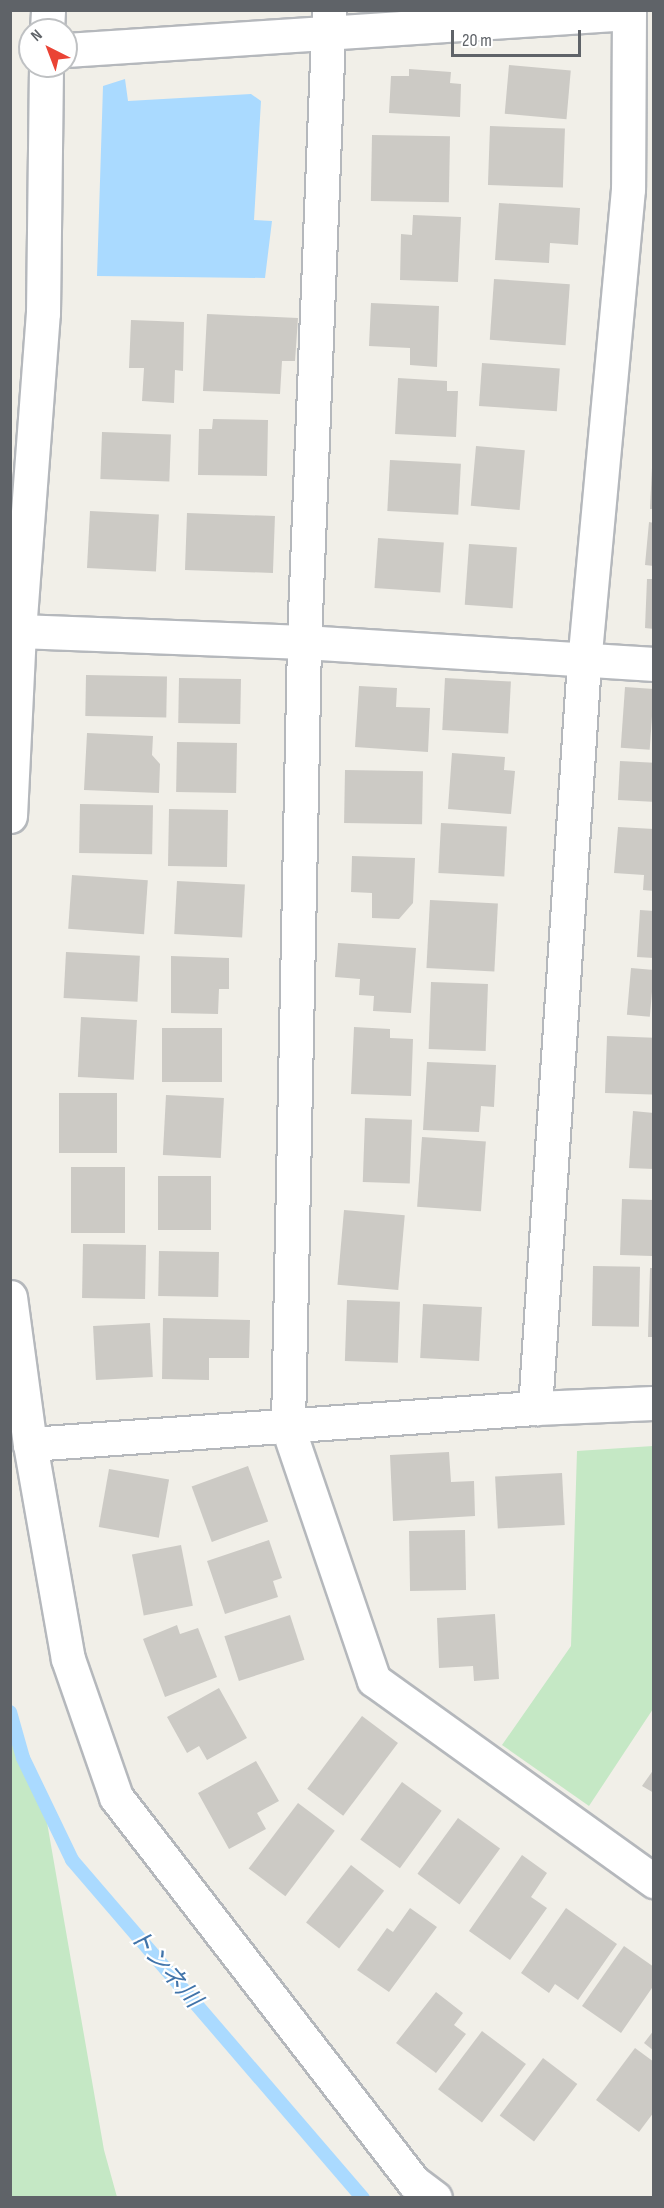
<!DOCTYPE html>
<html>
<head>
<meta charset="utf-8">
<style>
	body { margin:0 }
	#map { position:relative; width:664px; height:2208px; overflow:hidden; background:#f1efe8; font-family:"Sofia Sans Condensed","Noto Sans JP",sans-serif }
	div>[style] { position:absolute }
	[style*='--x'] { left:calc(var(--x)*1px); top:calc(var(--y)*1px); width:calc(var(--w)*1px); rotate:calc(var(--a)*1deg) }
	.green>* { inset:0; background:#c5e8c5 }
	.water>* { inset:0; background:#aadaff }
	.stream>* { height:14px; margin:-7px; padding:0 7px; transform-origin:7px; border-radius:7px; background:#aadaff }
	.building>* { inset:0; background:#cccac5; transform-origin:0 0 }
	.roads { filter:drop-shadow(2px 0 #b5b8bc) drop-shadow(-2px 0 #b5b8bc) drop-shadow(0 2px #b5b8bc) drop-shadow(0 -2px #b5b8bc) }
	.minor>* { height:33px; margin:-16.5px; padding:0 16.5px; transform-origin:16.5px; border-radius:16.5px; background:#fff }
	span { translate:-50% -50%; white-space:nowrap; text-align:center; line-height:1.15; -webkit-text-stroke:4.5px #fff; paint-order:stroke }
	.water-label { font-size:24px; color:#4174aa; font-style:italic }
	.frame { position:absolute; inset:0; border:12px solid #5f6368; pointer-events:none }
	.north { position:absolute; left:18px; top:18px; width:60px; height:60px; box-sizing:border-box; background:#fff; border:2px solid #bfc1c3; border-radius:50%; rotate:318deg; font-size:16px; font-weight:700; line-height:24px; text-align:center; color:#5f6368 }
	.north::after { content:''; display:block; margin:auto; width:21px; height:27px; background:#ea4335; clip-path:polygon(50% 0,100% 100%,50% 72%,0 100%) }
	.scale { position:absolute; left:451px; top:30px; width:130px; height:27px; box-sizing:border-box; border:3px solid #5f6368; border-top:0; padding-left:8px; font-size:18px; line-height:21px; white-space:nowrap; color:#5f6368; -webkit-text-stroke:4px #fff; paint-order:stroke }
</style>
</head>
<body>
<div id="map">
	<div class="green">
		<i style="clip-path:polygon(653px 1446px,653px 1709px,589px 1806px,502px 1745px,571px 1646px,577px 1451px)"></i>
		<i style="clip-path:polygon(11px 1714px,44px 1805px,104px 2150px,117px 2197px,11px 2197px)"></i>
	</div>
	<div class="water">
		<i style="clip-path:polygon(125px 79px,128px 101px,251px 94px,261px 101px,254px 220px,272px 221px,265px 278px,97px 276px,103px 86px)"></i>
	</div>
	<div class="stream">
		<i style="--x:10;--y:1712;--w:48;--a:74.2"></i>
		<i style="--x:23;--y:1758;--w:113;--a:64.3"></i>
		<i style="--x:72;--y:1860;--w:446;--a:49.3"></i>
	</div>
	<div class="building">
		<i style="left:509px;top:65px;width:62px;height:49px;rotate:5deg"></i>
		<i style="clip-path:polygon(409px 69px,451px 72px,450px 83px,461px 84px,460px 117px,389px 113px,391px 76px,409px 76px)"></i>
		<i style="left:490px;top:126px;width:75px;height:59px;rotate:2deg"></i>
		<i style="left:372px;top:135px;width:78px;height:66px;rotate:1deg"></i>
		<i style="clip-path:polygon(499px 203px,580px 208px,578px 245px,550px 243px,549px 263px,495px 260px)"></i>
		<i style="clip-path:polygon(413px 215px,461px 217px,458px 282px,400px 280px,401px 234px,412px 235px)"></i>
		<i style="left:494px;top:279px;width:76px;height:61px;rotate:4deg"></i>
		<i style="clip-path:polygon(371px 303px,439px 306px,437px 367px,410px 365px,410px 348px,369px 346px)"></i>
		<i style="clip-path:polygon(207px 314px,298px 318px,295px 361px,282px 361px,280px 394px,203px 391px)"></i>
		<i style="clip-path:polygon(131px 320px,184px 322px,183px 371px,175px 370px,174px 403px,142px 401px,144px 368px,129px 368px)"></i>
		<i style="left:482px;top:363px;width:78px;height:43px;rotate:4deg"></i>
		<i style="clip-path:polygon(398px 378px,447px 381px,447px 391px,458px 391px,456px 437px,395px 434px)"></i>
		<i style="clip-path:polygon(213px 419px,268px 420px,267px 476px,198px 475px,199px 429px,212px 429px)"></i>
		<i style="left:102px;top:432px;width:69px;height:47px;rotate:2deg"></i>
		<i style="left:476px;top:446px;width:49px;height:60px;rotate:5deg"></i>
		<i style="left:390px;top:460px;width:71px;height:51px;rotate:3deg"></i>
		<i style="clip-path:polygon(652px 468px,654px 468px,654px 509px,650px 509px)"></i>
		<i style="left:90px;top:511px;width:69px;height:57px;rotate:3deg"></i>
		<i style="left:187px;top:513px;width:88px;height:57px;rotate:2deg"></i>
		<i style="clip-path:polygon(649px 522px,654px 523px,654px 566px,645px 565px)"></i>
		<i style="left:378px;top:538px;width:66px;height:50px;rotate:4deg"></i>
		<i style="left:469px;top:544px;width:48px;height:61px;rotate:4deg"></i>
		<i style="clip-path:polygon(647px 579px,654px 579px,654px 629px,645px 628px)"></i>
		<i style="left:86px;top:675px;width:81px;height:41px;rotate:1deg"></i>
		<i style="left:179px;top:678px;width:62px;height:45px;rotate:1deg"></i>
		<i style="left:445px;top:678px;width:66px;height:52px;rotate:3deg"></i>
		<i style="clip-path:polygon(359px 686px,397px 688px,396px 707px,430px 708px,428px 752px,355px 747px)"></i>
		<i style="left:625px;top:687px;width:29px;height:61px;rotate:4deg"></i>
		<i style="clip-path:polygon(87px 733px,153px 736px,152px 755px,160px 764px,159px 793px,84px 790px)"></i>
		<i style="left:177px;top:742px;width:60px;height:50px;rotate:1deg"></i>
		<i style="clip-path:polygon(452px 753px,505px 757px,504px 770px,515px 771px,511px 814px,448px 809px)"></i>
		<i style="left:620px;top:761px;width:34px;height:39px;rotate:3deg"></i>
		<i style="left:345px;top:770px;width:78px;height:53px;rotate:1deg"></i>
		<i style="left:80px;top:804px;width:73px;height:49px;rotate:1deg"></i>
		<i style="left:169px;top:809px;width:59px;height:57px;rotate:1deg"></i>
		<i style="left:441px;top:823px;width:66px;height:50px;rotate:3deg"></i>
		<i style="clip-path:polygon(618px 827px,654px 829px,654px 891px,643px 890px,644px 875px,614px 873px)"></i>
		<i style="clip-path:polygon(352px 856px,415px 858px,413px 903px,399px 919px,372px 918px,372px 893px,351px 892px)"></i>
		<i style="left:72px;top:875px;width:76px;height:54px;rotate:4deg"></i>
		<i style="left:177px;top:881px;width:68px;height:53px;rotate:3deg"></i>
		<i style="left:430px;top:900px;width:68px;height:68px;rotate:3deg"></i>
		<i style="clip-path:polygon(640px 910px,654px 911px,654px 958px,637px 957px)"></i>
		<i style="clip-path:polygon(338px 943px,416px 948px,411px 1013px,373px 1011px,374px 996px,359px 995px,360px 979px,335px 977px)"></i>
		<i style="left:66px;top:952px;width:74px;height:46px;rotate:3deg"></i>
		<i style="clip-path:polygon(171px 956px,229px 958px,229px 989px,219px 989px,218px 1014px,171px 1013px)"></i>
		<i style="left:631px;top:968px;width:23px;height:47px;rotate:5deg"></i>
		<i style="left:431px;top:982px;width:57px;height:67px;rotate:2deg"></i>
		<i style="left:81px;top:1017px;width:56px;height:60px;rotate:3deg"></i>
		<i style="clip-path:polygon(354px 1027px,390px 1029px,390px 1038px,413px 1039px,411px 1096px,351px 1094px)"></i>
		<i style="left:162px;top:1028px;width:60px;height:54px"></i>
		<i style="left:607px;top:1036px;width:47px;height:57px;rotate:2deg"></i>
		<i style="clip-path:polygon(427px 1062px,496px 1065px,494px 1107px,481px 1106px,479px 1132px,423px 1130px)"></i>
		<i style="left:59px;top:1093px;width:58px;height:60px"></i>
		<i style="left:166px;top:1095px;width:58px;height:60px;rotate:3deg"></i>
		<i style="clip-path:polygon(633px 1111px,654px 1113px,654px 1169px,629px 1168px)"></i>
		<i style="left:365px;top:1118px;width:47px;height:64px;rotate:2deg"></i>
		<i style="left:422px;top:1137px;width:64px;height:70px;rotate:4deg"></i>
		<i style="left:125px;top:1167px;width:66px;height:54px;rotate:90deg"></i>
		<i style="left:158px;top:1176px;width:53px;height:54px"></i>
		<i style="left:622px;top:1199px;width:32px;height:56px;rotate:2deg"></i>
		<i style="left:344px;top:1210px;width:61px;height:75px;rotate:5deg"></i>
		<i style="left:83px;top:1244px;width:63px;height:54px;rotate:1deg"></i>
		<i style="left:159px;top:1251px;width:60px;height:45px;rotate:1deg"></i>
		<i style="left:593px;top:1266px;width:47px;height:60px;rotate:1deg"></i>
		<i style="clip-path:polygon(650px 1268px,654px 1268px,654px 1337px,648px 1337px)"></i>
		<i style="left:347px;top:1300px;width:53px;height:61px;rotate:2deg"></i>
		<i style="left:423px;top:1304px;width:59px;height:54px;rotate:3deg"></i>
		<i style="clip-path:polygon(163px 1318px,250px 1320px,249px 1358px,209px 1358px,209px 1380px,162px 1379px)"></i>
		<i style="left:150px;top:1323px;width:54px;height:57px;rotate:87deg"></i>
		<i style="clip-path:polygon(449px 1452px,451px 1482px,474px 1481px,475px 1516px,393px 1521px,390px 1455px)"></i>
		<i style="left:248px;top:1466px;width:59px;height:60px;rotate:70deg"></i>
		<i style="left:109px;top:1469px;width:61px;height:59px;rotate:10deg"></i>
		<i style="left:562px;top:1473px;width:52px;height:67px;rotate:87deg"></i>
		<i style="left:465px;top:1530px;width:60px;height:56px;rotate:89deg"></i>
		<i style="clip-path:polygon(269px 1540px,282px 1578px,273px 1581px,278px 1597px,225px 1614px,207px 1561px)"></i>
		<i style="left:181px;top:1545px;width:62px;height:50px;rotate:79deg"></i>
		<i style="clip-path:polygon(495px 1614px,499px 1679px,474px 1681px,473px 1666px,439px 1668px,437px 1618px)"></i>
		<i style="left:290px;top:1615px;width:47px;height:69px;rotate:72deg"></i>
		<i style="clip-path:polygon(177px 1625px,180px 1634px,198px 1628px,217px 1677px,165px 1697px,143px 1639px)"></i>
		<i style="clip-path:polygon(219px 1688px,247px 1738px,207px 1760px,199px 1746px,187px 1753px,167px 1717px)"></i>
		<i style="left:362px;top:1716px;width:45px;height:91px;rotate:37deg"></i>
		<i style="clip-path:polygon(256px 1761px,279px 1801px,257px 1813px,266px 1829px,229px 1849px,198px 1793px)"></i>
		<i style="clip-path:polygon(654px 1769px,654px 1793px,642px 1786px)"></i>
		<i style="left:402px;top:1782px;width:49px;height:71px;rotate:36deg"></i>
		<i style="left:298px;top:1803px;width:46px;height:82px;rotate:37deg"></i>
		<i style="left:458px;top:1818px;width:52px;height:69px;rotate:36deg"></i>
		<i style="clip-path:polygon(522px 1855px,547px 1873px,531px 1897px,547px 1908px,510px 1960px,469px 1931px)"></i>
		<i style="left:351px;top:1865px;width:42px;height:73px;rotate:38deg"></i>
		<i style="clip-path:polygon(410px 1908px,437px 1927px,389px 1992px,357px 1970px,387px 1928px,393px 1932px)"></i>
		<i style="clip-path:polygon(566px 1908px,617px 1944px,578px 2000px,555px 1984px,549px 1993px,521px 1973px)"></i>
		<i style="clip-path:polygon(624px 1946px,654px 1967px,654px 1985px,621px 2033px,582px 2006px)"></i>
		<i style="clip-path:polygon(436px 1992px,463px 2013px,454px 2025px,466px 2034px,436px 2073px,396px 2043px)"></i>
		<i style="clip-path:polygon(654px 2030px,654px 2051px,644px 2043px)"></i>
		<i style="left:482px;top:2031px;width:55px;height:73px;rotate:37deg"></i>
		<i style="clip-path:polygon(635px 2048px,654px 2062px,654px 2112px,639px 2132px,596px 2100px)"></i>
		<i style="left:543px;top:2058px;width:43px;height:72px;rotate:37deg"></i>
	</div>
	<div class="roads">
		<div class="minor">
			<i style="--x:329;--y:10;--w:632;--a:92.27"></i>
			<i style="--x:304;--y:642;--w:786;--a:91.17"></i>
			<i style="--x:288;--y:1428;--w:266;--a:71.2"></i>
			<i style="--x:374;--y:1680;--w:345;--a:35.7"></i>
			<i style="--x:629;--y:10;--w:179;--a:90.3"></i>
			<i style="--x:628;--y:189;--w:474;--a:95.3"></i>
			<i style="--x:584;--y:661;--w:749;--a:93.75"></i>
			<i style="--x:535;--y:1408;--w:119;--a:-2.4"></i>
			<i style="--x:47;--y:30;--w:20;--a:-87"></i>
			<i style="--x:66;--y:50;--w:564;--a:-3.76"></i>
			<i style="--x:19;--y:631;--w:285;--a:2.2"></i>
			<i style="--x:304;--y:642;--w:351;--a:3.6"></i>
			<i style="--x:10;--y:816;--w:185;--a:-87.2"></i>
			<i style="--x:19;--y:631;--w:319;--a:-85.7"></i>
			<i style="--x:43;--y:313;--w:247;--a:-89.3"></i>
			<i style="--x:10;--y:1297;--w:148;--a:82.3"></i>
			<i style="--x:30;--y:1444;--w:218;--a:80"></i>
			<i style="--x:68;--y:1659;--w:146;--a:70.8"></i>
			<i style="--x:116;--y:1797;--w:487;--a:52.3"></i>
			<i style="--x:414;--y:2182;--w:26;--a:37"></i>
			<i style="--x:30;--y:1444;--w:506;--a:-4.08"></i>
		</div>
	</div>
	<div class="water-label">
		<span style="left:165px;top:1968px;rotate:49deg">トンネ川</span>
	</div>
	<div class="frame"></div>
	<div class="north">N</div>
	<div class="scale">20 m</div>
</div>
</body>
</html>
